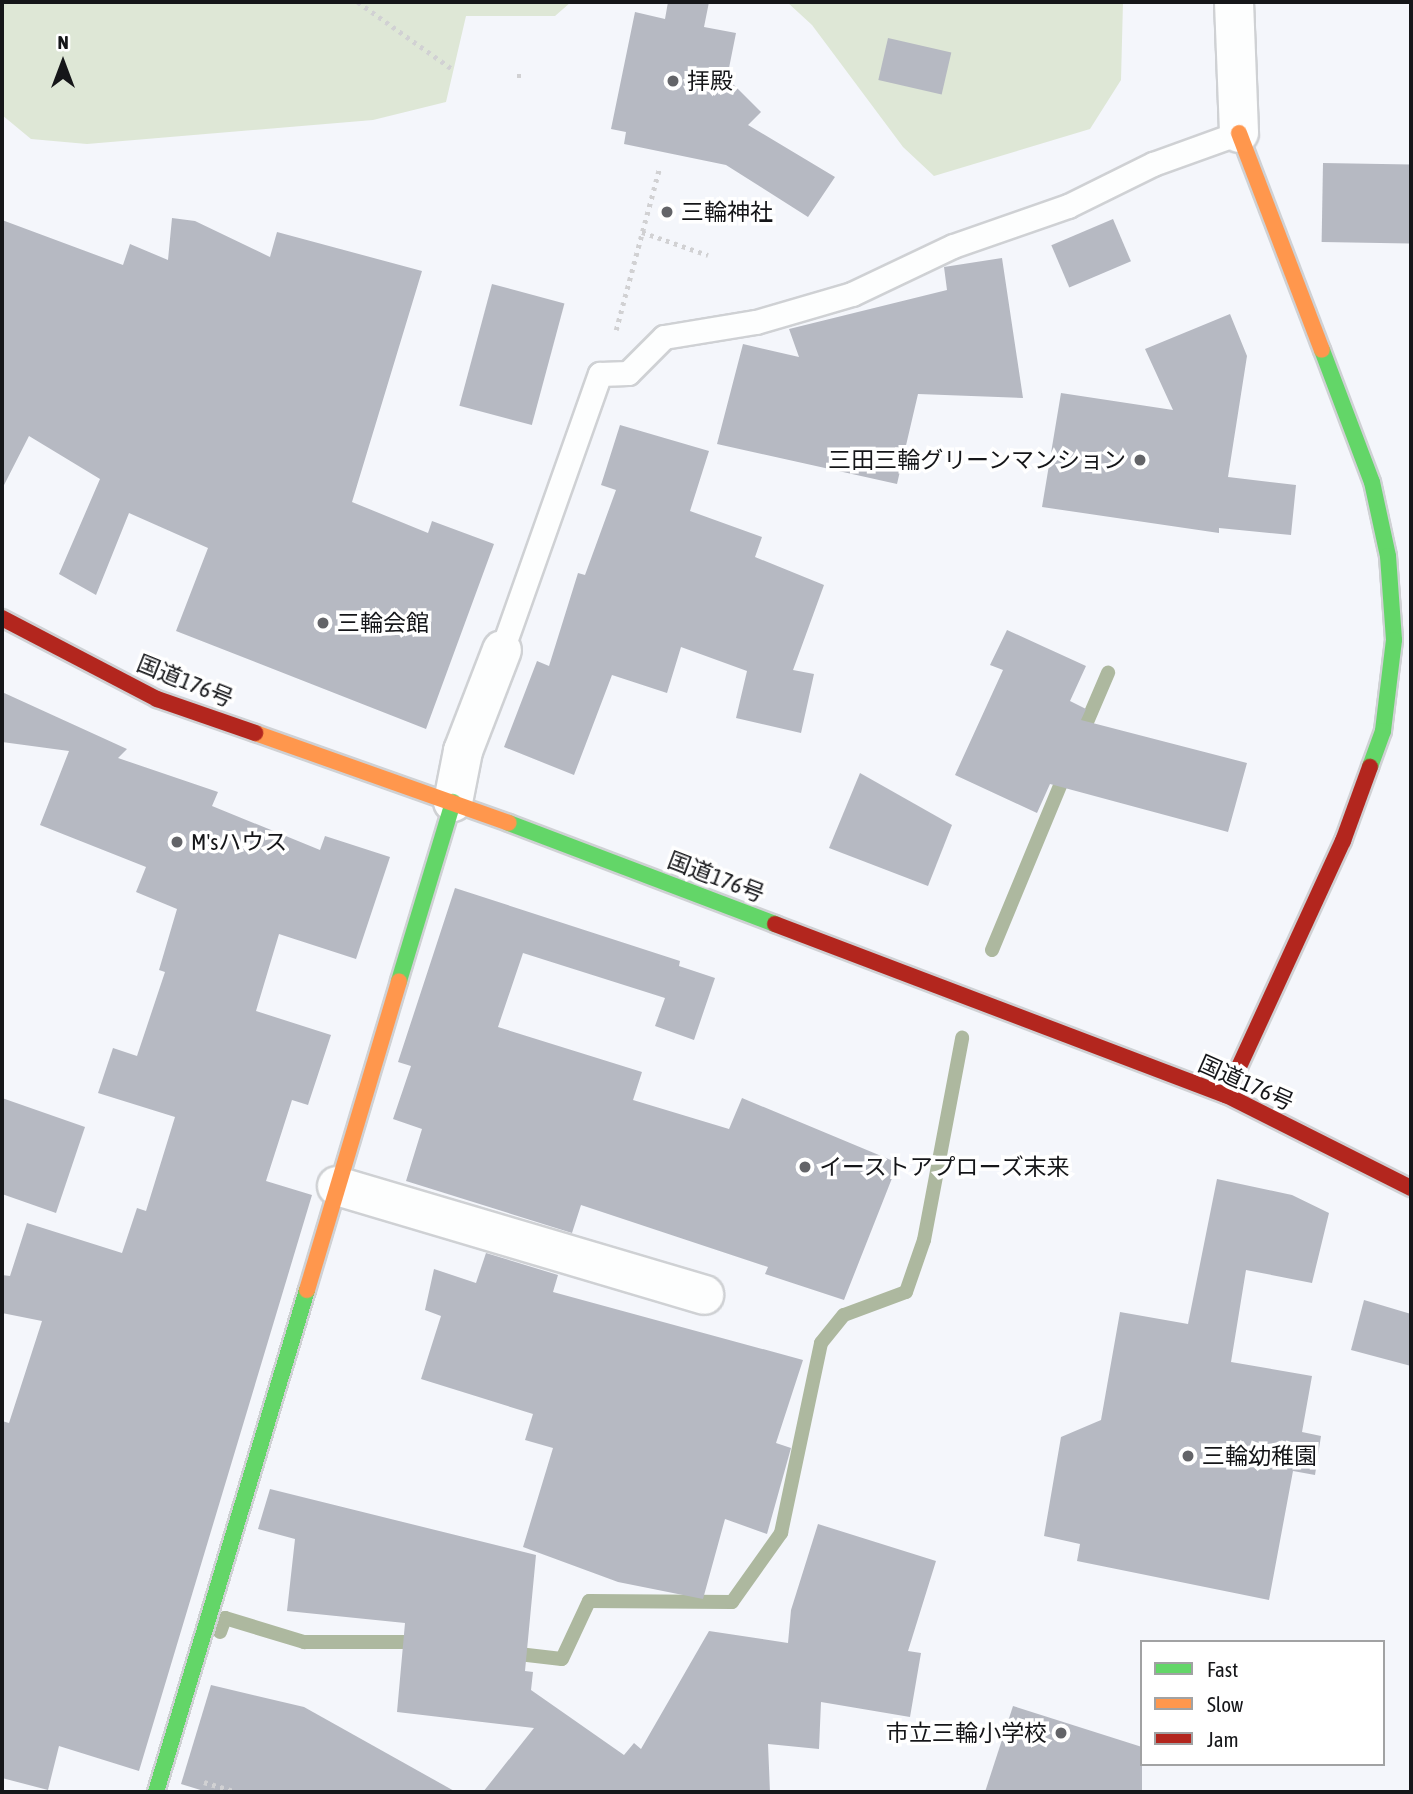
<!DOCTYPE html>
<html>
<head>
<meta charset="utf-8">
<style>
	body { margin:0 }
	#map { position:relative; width:1413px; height:1794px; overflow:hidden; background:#f4f6fb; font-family:"Asap Condensed","Noto Sans JP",sans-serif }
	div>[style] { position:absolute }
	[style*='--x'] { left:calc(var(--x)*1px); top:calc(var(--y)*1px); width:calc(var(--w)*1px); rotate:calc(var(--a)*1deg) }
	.green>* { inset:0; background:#dee7d6 }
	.stream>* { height:14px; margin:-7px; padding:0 7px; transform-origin:7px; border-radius:7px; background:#adb89f }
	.building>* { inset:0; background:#b6b9c2; transform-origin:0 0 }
	.path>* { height:4.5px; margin-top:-2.25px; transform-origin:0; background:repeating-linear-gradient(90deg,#d1d1d3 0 3.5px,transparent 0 8.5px) }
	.roads { filter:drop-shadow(2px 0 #cfd1d4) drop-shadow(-2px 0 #cfd1d4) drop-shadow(0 2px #cfd1d4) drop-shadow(0 -2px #cfd1d4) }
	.lane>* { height:23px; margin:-11.5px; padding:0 11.5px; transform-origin:11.5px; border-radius:11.5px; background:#fdfefe }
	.street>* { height:38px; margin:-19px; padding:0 19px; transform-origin:19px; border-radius:19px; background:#fdfefe }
	.fast>* { height:16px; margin:-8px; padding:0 8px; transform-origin:8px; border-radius:8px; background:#63d668 }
	.slow>* { height:16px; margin:-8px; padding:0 8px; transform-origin:8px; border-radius:8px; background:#ff974d }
	.jam>* { height:16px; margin:-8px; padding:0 8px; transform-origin:8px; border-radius:8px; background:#b3261e }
	.dots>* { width:19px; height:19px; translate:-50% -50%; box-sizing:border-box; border:4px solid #fff; border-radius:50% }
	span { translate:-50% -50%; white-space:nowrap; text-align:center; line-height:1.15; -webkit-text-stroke:7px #fff; paint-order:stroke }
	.poi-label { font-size:23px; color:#151619 }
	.left { translate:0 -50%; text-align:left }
	.right { translate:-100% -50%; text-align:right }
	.street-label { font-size:23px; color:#151619 }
	.frame { position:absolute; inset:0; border:4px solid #151619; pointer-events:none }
	.legend { position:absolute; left:1140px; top:1640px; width:245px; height:126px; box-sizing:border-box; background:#fff; border:2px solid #a1a2a3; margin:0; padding:9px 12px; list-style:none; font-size:21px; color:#151619 }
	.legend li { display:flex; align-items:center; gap:14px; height:35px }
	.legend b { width:35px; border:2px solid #a1a2a3 }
	.north { position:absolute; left:28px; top:28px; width:70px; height:70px; -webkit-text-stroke:5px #fff; paint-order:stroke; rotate:0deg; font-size:19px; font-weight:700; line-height:28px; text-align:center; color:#151619 }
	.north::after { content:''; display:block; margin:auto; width:24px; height:32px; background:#151619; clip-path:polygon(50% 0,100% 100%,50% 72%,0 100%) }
</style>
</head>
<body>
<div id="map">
	<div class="green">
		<i style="clip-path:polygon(2px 2px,571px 2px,555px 16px,466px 16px,446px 102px,373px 120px,87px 144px,31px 139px,2px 115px)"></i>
		<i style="clip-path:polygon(787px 2px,1123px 2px,1121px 80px,1090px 129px,934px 176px,903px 147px,812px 25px)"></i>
	</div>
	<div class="stream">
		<i style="--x:1081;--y:736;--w:69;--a:-66.8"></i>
		<i style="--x:992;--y:950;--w:194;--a:-67.5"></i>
		<i style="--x:220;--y:1632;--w:15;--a:-70"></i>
		<i style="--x:225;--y:1618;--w:83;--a:16.9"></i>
		<i style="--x:304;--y:1642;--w:116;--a:0"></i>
		<i style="--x:510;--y:1653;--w:52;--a:6.6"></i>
		<i style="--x:562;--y:1659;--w:64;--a:-65"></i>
		<i style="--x:589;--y:1601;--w:143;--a:0.4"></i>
		<i style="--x:732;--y:1602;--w:85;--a:-54.6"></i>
		<i style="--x:781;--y:1533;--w:194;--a:-78.1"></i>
		<i style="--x:821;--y:1343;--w:36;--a:-51"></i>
		<i style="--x:844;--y:1315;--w:66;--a:-20.4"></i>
		<i style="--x:906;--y:1292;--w:55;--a:-70.9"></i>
		<i style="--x:924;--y:1240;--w:206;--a:-79.3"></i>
	</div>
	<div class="building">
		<i style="clip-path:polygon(668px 2px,709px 2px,704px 27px,736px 33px,727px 78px,761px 112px,748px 125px,835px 177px,808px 217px,726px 165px,624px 144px,626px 132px,611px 129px,635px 12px,665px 19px)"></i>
		<i style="left:888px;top:38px;width:65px;height:43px;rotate:13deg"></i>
		<i style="left:1323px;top:163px;width:88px;height:79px;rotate:1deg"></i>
		<i style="clip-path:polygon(172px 218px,195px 221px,270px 257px,277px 232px,422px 271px,352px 502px,428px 533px,432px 521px,494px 544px,426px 729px,176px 631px,208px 548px,129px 513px,96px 595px,59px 574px,100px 479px,29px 436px,2px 489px,2px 220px,123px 265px,130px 244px,168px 260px)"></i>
		<i style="left:1113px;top:219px;width:46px;height:67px;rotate:67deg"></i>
		<i style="clip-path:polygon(1002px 258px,1023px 398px,918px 394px,897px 484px,717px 444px,743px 344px,799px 357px,789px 329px,947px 290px,944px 267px)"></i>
		<i style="left:492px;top:284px;width:75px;height:126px;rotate:15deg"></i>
		<i style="clip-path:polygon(1230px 314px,1247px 356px,1228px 477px,1296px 485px,1291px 535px,1219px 528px,1219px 533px,1042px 507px,1061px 393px,1173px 410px,1145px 349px)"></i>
		<i style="clip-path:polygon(620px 425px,709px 451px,690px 511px,762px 537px,755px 557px,824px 585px,793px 670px,814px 674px,801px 733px,736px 718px,747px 671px,681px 647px,667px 693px,612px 675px,574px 775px,504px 747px,537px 661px,549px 666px,578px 573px,585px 575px,616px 490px,601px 485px)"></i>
		<i style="clip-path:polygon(1007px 630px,1086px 666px,1070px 701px,1086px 709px,1081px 720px,1247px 763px,1228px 832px,1050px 784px,1037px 813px,955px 775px,1003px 670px,990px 665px)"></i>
		<i style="clip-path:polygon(2px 692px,127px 749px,118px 758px,218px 792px,212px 806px,320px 850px,325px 836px,390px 857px,356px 959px,279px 934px,256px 1011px,331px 1035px,308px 1105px,292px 1100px,266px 1181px,312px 1195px,139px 1771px,59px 1746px,48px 1790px,2px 1778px,2px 1421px,9px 1423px,42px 1321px,2px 1313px,2px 1275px,10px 1276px,27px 1223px,122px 1253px,137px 1208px,146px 1211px,175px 1117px,98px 1093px,113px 1048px,137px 1056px,165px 972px,159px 970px,177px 909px,136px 892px,146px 867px,40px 825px,69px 751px,2px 742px)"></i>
		<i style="clip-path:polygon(860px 773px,952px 825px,928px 886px,829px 848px)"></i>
		<i style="clip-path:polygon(455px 888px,680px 961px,679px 966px,715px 978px,694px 1040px,655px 1026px,665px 998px,523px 953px,498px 1027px,642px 1072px,633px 1100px,729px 1129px,742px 1098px,898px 1163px,844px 1300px,765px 1274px,768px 1267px,581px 1205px,572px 1233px,406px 1181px,422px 1129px,393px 1119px,411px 1066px,398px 1062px)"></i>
		<i style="clip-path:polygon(2px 1098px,85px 1127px,56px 1213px,2px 1194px)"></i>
		<i style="clip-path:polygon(1217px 1179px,1292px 1195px,1329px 1213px,1312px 1283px,1246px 1270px,1231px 1362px,1312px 1376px,1302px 1432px,1321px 1436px,1315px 1475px,1293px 1471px,1269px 1600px,1077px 1561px,1080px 1544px,1044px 1536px,1061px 1437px,1101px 1420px,1120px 1312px,1188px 1324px)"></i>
		<i style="clip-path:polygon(486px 1253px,558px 1275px,553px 1292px,803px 1360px,776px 1443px,791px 1448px,767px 1534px,725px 1519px,703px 1599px,618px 1582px,523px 1547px,553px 1448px,525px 1440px,533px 1414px,421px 1379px,441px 1316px,425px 1310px,434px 1269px,476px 1283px)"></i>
		<i style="clip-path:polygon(1364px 1300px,1411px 1314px,1411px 1366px,1351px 1350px)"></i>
		<i style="clip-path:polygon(270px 1489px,536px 1555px,525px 1671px,533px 1672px,531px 1690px,624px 1755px,634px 1743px,641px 1749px,709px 1631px,788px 1643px,791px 1610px,818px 1524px,936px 1561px,908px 1651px,921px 1653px,910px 1717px,821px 1702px,819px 1749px,768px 1744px,770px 1792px,483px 1792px,534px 1728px,397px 1712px,405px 1623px,287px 1611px,295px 1539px,258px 1529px)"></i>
		<i style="clip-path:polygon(211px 1685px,304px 1707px,456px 1792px,207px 1792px,181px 1784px)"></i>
		<i style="clip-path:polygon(1013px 1706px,1142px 1747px,1142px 1792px,985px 1792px)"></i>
	</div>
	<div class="path">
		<i style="--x:358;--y:2;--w:114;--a:35.4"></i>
		<i style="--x:517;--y:76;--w:8;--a:0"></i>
		<i style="--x:642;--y:232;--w:70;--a:19.2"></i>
		<i style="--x:616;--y:330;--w:167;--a:-75"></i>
		<i style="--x:204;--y:1782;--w:34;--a:17"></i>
	</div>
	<div class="roads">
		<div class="lane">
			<i style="--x:502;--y:650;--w:293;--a:-70.5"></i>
			<i style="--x:600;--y:374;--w:28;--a:-2"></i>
			<i style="--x:628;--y:373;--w:51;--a:-45"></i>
			<i style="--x:664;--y:337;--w:93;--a:-9.3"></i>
			<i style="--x:756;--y:322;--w:100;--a:-16.3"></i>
			<i style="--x:852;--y:294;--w:112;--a:-25.4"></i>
			<i style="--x:953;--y:246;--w:122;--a:-19.2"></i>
			<i style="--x:1068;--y:206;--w:95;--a:-26.3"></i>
			<i style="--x:1153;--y:164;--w:91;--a:-19.8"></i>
		</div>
		<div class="street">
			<i style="--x:1234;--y:2;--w:131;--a:87.8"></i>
			<i style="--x:453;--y:802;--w:52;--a:-78.9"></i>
			<i style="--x:463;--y:751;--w:108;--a:-68.9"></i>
			<i style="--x:337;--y:1186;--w:383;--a:16.5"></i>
		</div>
		<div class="fast">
			<i style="--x:1322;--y:350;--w:141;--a:69.3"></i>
			<i style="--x:1372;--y:482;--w:76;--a:77.8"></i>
			<i style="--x:1388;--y:556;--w:84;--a:85.9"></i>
			<i style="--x:1394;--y:640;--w:92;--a:96.9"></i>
			<i style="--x:1383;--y:731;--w:38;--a:110"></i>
			<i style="--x:509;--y:823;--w:285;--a:20.8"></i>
			<i style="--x:399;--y:981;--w:187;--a:-73.2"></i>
			<i style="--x:156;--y:1792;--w:524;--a:-73.26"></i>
		</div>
		<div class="slow">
			<i style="--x:1239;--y:133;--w:232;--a:69.1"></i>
			<i style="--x:255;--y:733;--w:269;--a:19.5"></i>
			<i style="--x:307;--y:1290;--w:322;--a:-73.4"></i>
		</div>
		<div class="jam">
			<i style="--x:2;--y:618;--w:175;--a:27.6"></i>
			<i style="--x:157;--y:699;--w:104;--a:19.1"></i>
			<i style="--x:775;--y:924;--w:482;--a:20.8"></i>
			<i style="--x:1226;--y:1095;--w:207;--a:26.7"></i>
			<i style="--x:1226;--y:1095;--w:280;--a:-65.3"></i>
			<i style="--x:1343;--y:841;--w:79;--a:-70"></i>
		</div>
	</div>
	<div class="dots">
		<i style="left:673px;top:81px;background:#636468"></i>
		<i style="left:667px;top:212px;background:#636468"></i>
		<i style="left:1140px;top:460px;background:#636468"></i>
		<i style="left:323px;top:623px;background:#636468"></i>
		<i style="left:177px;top:842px;background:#636468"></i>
		<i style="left:805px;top:1167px;background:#636468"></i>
		<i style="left:1188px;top:1456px;background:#636468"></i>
		<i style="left:1061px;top:1733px;background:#636468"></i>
	</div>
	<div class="poi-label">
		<span class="left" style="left:687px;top:81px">拝殿</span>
		<span class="left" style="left:681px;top:212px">三輪神社</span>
		<span class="right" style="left:1126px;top:460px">三田三輪グリーンマンション</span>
		<span class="left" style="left:337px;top:623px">三輪会館</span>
		<span class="left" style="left:191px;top:842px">M'sハウス</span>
		<span class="left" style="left:819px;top:1167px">イーストアプローズ末来</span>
		<span class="left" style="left:1202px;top:1456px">三輪幼稚園</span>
		<span class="right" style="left:1047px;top:1733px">市立三輪小学校</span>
	</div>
	<div class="street-label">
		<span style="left:185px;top:681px;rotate:22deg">国道176号</span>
		<span style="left:716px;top:877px;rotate:21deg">国道176号</span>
		<span style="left:1246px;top:1083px;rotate:24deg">国道176号</span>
	</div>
	<div class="frame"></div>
	<ul class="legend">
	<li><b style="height:9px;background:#63d668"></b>Fast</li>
	<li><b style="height:9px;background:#ff974d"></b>Slow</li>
	<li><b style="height:9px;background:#b3261e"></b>Jam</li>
	</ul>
	<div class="north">N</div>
</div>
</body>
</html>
